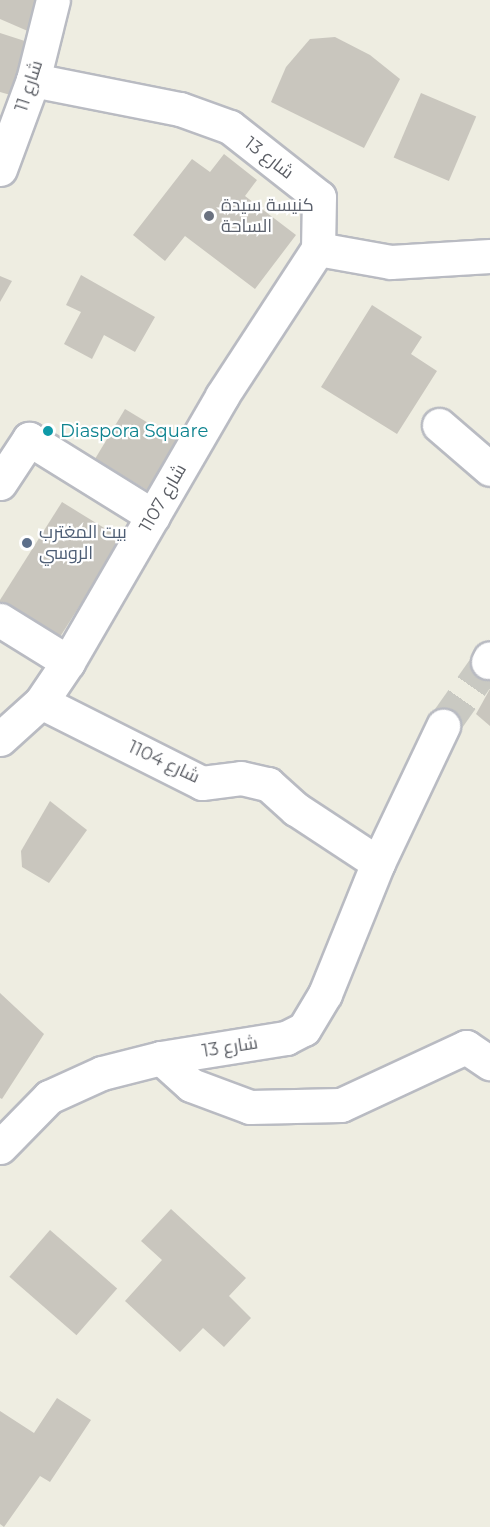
<!DOCTYPE html>
<html>
<head>
<meta charset="utf-8">
<style>
	body { margin:0 }
	#map { position:relative; width:490px; height:1527px; overflow:hidden; background:#eeede1; font-family:Montserrat,Cairo,sans-serif }
	div>[style] { position:absolute }
	[style*='--x'] { left:calc(var(--x)*1px); top:calc(var(--y)*1px); width:calc(var(--w)*1px); rotate:calc(var(--a)*1deg) }
	.building>* { inset:0; background:#c9c6be; transform-origin:0 0 }
	.minor-tunnel>* { height:33px; margin-top:-16.5px; transform-origin:0; background:repeating-linear-gradient(90deg,#c9c9c2 0 33px,transparent 0 49px) }
	.roads { filter:drop-shadow(2px 0 #b9bbc2) drop-shadow(-2px 0 #b9bbc2) drop-shadow(0 2px #b9bbc2) drop-shadow(0 -2px #b9bbc2) }
	.minor>* { height:33px; margin:-16.5px; padding:0 16.5px; transform-origin:16.5px; border-radius:16.5px; background:#fff }
	.dots>* { width:16px; height:16px; translate:-50% -50%; box-sizing:border-box; border:3px solid #fff; border-radius:50% }
	span { translate:-50% -50%; white-space:nowrap; text-align:center; line-height:1.15; -webkit-text-stroke:4.5px #fff; paint-order:stroke }
	.street-label { font-size:18px; color:#5a5d64 }
	.worship-label { font-size:18px; color:#5b616d }
	.left { translate:0 -50%; text-align:left }
	.culture-label { font-size:18px; color:#0d838f }
	.service-label { font-size:18px; color:#4e5e75 }
</style>
</head>
<body>
<div id="map">
	<div class="building">
		<i style="clip-path:polygon(0 0,44px 0,30px 32px,0 19px)"></i>
		<i style="clip-path:polygon(0 33px,31px 43px,14px 96px,0 92px)"></i>
		<i style="clip-path:polygon(335px 37px,370px 55px,400px 79px,364px 148px,271px 102px,286px 67px,310px 39px)"></i>
		<i style="left:421px;top:93px;width:60px;height:70px;rotate:23deg"></i>
		<i style="clip-path:polygon(224px 154px,257px 180px,245px 196px,296px 235px,255px 289px,185px 236px,165px 261px,133px 235px,192px 159px,210px 172px)"></i>
		<i style="clip-path:polygon(81px 275px,155px 317px,135px 352px,104px 335px,92px 359px,64px 344px,81px 312px,66px 305px)"></i>
		<i style="clip-path:polygon(0 276px,12px 281px,0 302px)"></i>
		<i style="clip-path:polygon(372px 305px,422px 337px,411px 354px,437px 371px,397px 434px,321px 387px)"></i>
		<i style="left:125px;top:409px;width:61px;height:58px;rotate:31deg"></i>
		<i style="clip-path:polygon(62px 502px,122px 539px,58px 640px,0 603px,0 600px)"></i>
		<i style="clip-path:polygon(490px 689px,490px 726px,476px 714px)"></i>
		<i style="clip-path:polygon(50px 801px,87px 830px,49px 883px,22px 867px,21px 851px)"></i>
		<i style="clip-path:polygon(0 993px,44px 1034px,2px 1099px,0 1098px)"></i>
		<i style="clip-path:polygon(171px 1209px,246px 1278px,229px 1296px,251px 1318px,224px 1347px,203px 1328px,180px 1352px,125px 1301px,162px 1260px,141px 1241px)"></i>
		<i style="left:50px;top:1230px;width:89px;height:62px;rotate:41deg"></i>
		<i style="clip-path:polygon(57px 1398px,91px 1420px,50px 1482px,40px 1476px,4px 1527px,0 1524px,0 1411px,34px 1433px)"></i>
	</div>
	<div class="minor-tunnel">
		<i style="--x:443;--y:726;--w:78;--a:-54.9"></i>
	</div>
	<div class="roads">
		<div class="minor">
			<i style="--x:33;--y:80;--w:150;--a:11.2"></i>
			<i style="--x:180;--y:109;--w:53;--a:19.8"></i>
			<i style="--x:230;--y:127;--w:113;--a:38.2"></i>
			<i style="--x:319;--y:197;--w:52;--a:91.1"></i>
			<i style="--x:318;--y:249;--w:74;--a:10.1"></i>
			<i style="--x:391;--y:262;--w:99;--a:-3.5"></i>
			<i style="--x:0;--y:169;--w:95;--a:-69.7"></i>
			<i style="--x:33;--y:80;--w:82;--a:-76"></i>
			<i style="--x:439;--y:425;--w:67;--a:40.8"></i>
			<i style="--x:0;--y:483;--w:53;--a:-56.6"></i>
			<i style="--x:29;--y:439;--w:146;--a:31.8"></i>
			<i style="--x:0;--y:620;--w:80;--a:31.7"></i>
			<i style="--x:488;--y:662;--w:4;--a:-63"></i>
			<i style="--x:41;--y:702;--w:180;--a:26.7"></i>
			<i style="--x:202;--y:783;--w:39;--a:-7"></i>
			<i style="--x:241;--y:778;--w:28;--a:13"></i>
			<i style="--x:268;--y:784;--w:38;--a:42"></i>
			<i style="--x:296;--y:809;--w:98;--a:33.4"></i>
			<i style="--x:0;--y:739;--w:55;--a:-42.1"></i>
			<i style="--x:41;--y:702;--w:48;--a:-56"></i>
			<i style="--x:68;--y:662;--w:307;--a:-59.9"></i>
			<i style="--x:222;--y:396;--w:176;--a:-56.9"></i>
			<i style="--x:161;--y:1058;--w:40;--a:42"></i>
			<i style="--x:191;--y:1085;--w:63;--a:20.4"></i>
			<i style="--x:250;--y:1107;--w:91;--a:-1.3"></i>
			<i style="--x:341;--y:1105;--w:138;--a:-24.9"></i>
			<i style="--x:466;--y:1047;--w:29;--a:34"></i>
			<i style="--x:0;--y:1147;--w:70;--a:-45.6"></i>
			<i style="--x:49;--y:1097;--w:58;--a:-24.4"></i>
			<i style="--x:102;--y:1073;--w:61;--a:-14.3"></i>
			<i style="--x:161;--y:1058;--w:127;--a:-9.1"></i>
			<i style="--x:286;--y:1038;--w:20;--a:-27"></i>
			<i style="--x:304;--y:1029;--w:41;--a:-59"></i>
			<i style="--x:325;--y:994;--w:141;--a:-68"></i>
			<i style="--x:378;--y:863;--w:152;--a:-64.6"></i>
		</div>
	</div>
	<div class="dots">
		<i style="left:209px;top:216px;background:#6b7280"></i>
		<i style="left:48px;top:431px;background:#0f9aa8"></i>
		<i style="left:27px;top:543px;background:#5c6f8a"></i>
	</div>
	<div class="street-label">
		<span style="left:29px;top:86px;rotate:-72deg">شارع 11</span>
		<span style="left:269px;top:158px;rotate:38deg">شارع 13</span>
		<span style="left:163px;top:498px;rotate:-60deg">شارع 1107</span>
		<span style="left:164px;top:762px;rotate:25deg">شارع 1104</span>
		<span style="left:230px;top:1047px;rotate:-9deg">شارع 13</span>
	</div>
	<div class="worship-label">
		<span class="left" style="left:221px;top:216px">كنيسة سيدة<br>الساحة</span>
	</div>
	<div class="culture-label">
		<span class="left" style="left:60px;top:431px">Diaspora Square</span>
	</div>
	<div class="service-label">
		<span class="left" style="left:39px;top:543px">بيت المغترب<br>الروسي</span>
	</div>
</div>
</body>
</html>
